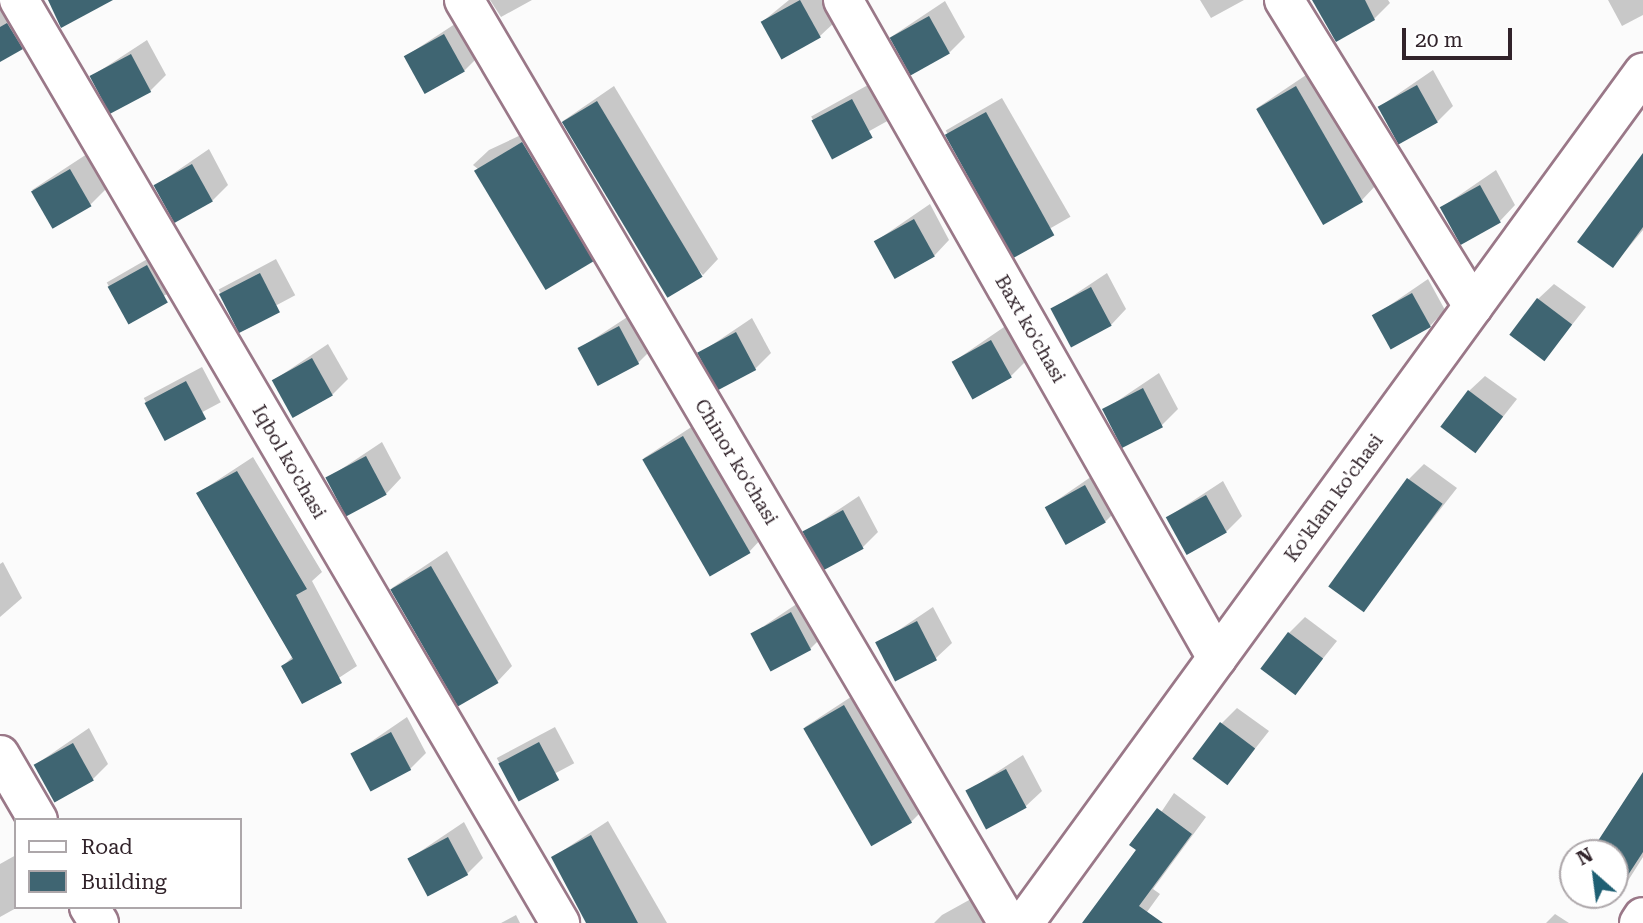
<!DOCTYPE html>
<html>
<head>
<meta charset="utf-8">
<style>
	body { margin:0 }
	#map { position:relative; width:1643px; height:923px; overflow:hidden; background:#fbfbfb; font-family:"Roboto Serif",serif }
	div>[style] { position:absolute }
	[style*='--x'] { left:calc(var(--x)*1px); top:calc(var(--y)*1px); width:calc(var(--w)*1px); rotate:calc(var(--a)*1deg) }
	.shadow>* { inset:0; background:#0003; transform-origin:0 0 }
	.building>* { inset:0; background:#3f6572; transform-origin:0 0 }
	.roads { filter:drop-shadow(2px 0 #9a7888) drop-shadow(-2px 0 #9a7888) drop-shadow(0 2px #9a7888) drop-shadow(0 -2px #9a7888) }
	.minor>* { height:38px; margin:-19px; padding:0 19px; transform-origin:19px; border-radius:19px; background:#fff }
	span { translate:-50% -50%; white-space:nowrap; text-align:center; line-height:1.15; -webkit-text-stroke:7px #fff; paint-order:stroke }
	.street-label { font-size:19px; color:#31232a }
	.legend { position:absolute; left:14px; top:818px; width:228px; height:91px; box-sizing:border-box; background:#fff; border:2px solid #ada7aa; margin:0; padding:9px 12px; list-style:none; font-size:21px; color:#31232a }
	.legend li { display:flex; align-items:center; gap:14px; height:35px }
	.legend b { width:35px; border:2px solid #ada7aa }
	.north { position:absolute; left:1559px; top:839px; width:70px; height:70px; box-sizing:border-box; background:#fff; border:2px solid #ada7aa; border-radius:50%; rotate:332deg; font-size:19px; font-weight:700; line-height:28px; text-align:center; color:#31232a }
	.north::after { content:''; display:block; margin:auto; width:24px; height:32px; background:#1e5f73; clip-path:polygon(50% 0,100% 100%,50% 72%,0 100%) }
	.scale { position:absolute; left:1402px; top:28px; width:110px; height:32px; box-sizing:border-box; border:4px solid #31232a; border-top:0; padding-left:9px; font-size:21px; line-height:24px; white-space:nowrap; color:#31232a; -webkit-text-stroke:5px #fff; paint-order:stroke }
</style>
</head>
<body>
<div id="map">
	<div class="shadow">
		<i style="clip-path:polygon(0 0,37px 32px,0 60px)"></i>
		<i style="clip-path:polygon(490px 0,532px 0,501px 17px)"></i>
		<i style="clip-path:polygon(789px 0,825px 0,836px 21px,820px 36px,762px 22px)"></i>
		<i style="clip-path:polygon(1200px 0,1244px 0,1211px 18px)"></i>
		<i style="clip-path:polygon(1321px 0,1388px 0,1390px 3px,1374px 19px)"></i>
		<i style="clip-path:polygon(1608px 0,1643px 0,1643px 15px,1622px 26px)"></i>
		<i style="clip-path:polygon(945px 1px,965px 37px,949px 53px,891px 37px)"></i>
		<i style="clip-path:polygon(461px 20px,480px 55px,464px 71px,406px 56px)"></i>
		<i style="clip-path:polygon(147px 40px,166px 75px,150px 91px,92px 76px)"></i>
		<i style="clip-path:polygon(1433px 70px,1453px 106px,1437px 122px,1379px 107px)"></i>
		<i style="clip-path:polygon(1312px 71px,1377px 184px,1362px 200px,1257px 108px)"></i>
		<i style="left:868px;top:85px;width:41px;height:65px;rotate:61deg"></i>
		<i style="clip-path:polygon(614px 86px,718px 259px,703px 275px,563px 121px)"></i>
		<i style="left:1002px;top:98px;width:137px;height:65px;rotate:60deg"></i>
		<i style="clip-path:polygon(538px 127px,608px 245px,592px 261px,473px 165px,489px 150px)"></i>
		<i style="clip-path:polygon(209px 149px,228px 185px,212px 201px,155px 186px)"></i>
		<i style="clip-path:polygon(87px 154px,106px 189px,90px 205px,32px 190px)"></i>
		<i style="clip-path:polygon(1643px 155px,1643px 230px,1613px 266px)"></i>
		<i style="clip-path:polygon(1496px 170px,1515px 205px,1500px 221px,1442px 207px)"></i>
		<i style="clip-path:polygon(930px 204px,949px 240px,934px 256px,876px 241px)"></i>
		<i style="left:163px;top:250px;width:40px;height:65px;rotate:60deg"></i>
		<i style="left:276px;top:259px;width:41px;height:65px;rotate:62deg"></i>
		<i style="clip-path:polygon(1107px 273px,1126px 309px,1111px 325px,1053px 309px)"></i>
		<i style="clip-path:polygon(1428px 279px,1445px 310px,1430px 326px,1374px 316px)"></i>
		<i style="clip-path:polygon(1554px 284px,1586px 307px,1545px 359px,1538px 299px)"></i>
		<i style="clip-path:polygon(635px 312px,654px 347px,638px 363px,580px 348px)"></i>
		<i style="clip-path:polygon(752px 318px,771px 353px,755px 369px,700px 353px)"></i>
		<i style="clip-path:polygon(1007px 325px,1027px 360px,1011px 376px,953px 362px)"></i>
		<i style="clip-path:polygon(328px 344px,348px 379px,332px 395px,274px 380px)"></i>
		<i style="left:202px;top:367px;width:40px;height:66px;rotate:62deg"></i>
		<i style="clip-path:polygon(1159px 373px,1178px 409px,1162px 425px,1104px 410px)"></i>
		<i style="clip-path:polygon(1485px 376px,1517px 399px,1476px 451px,1469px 391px)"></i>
		<i style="clip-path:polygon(699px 422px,764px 536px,749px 552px,644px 458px)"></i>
		<i style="clip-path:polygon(382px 442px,401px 478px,386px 494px,328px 478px)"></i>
		<i style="clip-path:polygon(253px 457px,322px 572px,312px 581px,357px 666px,302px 702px,283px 666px,293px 656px,198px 493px)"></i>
		<i style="clip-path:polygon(1424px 464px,1457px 488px,1362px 609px,1409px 479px)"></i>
		<i style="clip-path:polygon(1101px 470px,1121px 506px,1105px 522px,1047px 507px)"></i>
		<i style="clip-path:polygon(1223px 481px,1242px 516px,1226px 532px,1168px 517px)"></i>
		<i style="clip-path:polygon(859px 496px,878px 532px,863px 547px,805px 532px)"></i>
		<i style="clip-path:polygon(447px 551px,512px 666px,497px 682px,392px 588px)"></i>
		<i style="clip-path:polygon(3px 562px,22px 598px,0 617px,0 564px)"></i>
		<i style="clip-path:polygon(807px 597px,826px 633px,810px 649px,752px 634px)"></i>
		<i style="clip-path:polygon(933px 607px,952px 643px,936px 658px,878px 644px)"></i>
		<i style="clip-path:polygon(1305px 617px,1337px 641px,1296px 692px,1289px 633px)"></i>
		<i style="clip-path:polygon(860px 691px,927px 806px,911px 822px,805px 727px)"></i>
		<i style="clip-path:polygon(1237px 708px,1269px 731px,1228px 783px,1221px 724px)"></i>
		<i style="clip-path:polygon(407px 717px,426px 753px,410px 769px,353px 754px)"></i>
		<i style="left:555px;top:727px;width:41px;height:66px;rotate:62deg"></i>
		<i style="clip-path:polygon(89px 728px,108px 764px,93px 779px,35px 765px)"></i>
		<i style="clip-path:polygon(1023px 755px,1042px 791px,1026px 806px,968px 791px)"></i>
		<i style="clip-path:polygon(1643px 773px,1643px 857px,1624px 887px,1608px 903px,1596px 895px,1615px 895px,1615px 853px,1592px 853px)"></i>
		<i style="clip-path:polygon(1174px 793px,1206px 817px,1153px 889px,1160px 894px,1139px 923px,1087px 923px)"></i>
		<i style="clip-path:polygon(608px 821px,667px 923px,591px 923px,553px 857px)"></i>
		<i style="clip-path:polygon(464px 822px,483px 858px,467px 874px,409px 859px)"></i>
		<i style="clip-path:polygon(16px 855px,18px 907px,0 917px,0 864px)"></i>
		<i style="clip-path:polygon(980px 894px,996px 923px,934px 923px,942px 915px)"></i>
		<i style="clip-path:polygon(1555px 914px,1569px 923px,1546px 923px)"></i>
		<i style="clip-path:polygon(516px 915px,520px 923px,501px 923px)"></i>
	</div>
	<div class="building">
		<i style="clip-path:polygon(48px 0,113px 0,61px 28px)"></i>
		<i style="left:800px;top:0;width:43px;height:45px;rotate:61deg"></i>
		<i style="clip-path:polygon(1312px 0,1365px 0,1375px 20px,1336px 42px)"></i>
		<i style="left:929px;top:16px;width:43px;height:45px;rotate:61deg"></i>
		<i style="clip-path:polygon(7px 23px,23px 49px,0 62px,0 27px)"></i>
		<i style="left:444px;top:34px;width:43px;height:46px;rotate:61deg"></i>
		<i style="left:131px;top:54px;width:43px;height:47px;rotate:62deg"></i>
		<i style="left:1417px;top:85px;width:43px;height:45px;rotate:61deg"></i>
		<i style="left:1296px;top:86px;width:134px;height:46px;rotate:60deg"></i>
		<i style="left:852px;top:99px;width:44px;height:46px;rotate:62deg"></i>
		<i style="left:597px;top:101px;width:205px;height:41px;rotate:59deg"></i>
		<i style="left:986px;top:112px;width:141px;height:47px;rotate:61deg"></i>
		<i style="left:522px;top:142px;width:139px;height:56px;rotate:59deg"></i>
		<i style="clip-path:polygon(1643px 153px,1643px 227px,1613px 268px,1577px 242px)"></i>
		<i style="left:192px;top:164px;width:43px;height:44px;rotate:61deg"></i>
		<i style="left:70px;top:169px;width:43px;height:45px;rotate:60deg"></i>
		<i style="left:1480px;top:185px;width:43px;height:46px;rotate:61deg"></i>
		<i style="left:914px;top:219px;width:43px;height:46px;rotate:61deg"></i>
		<i style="left:147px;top:265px;width:43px;height:45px;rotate:61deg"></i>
		<i style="left:260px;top:273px;width:44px;height:46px;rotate:63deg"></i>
		<i style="left:1091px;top:287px;width:44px;height:46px;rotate:62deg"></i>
		<i style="left:1412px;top:293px;width:39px;height:46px;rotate:61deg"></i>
		<i style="left:1537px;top:298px;width:44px;height:46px;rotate:37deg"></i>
		<i style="left:619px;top:326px;width:43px;height:47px;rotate:62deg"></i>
		<i style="left:736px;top:332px;width:43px;height:44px;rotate:62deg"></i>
		<i style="left:991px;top:340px;width:43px;height:45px;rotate:61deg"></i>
		<i style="left:312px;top:358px;width:43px;height:46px;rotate:61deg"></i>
		<i style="left:186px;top:381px;width:43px;height:47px;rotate:62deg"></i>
		<i style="left:1143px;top:388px;width:44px;height:46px;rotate:63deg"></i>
		<i style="left:1468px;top:390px;width:44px;height:46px;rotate:37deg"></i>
		<i style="left:683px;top:436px;width:135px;height:47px;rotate:60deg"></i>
		<i style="left:366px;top:456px;width:44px;height:46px;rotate:62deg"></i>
		<i style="clip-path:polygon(237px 471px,307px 589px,296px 595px,342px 683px,302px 704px,281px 666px,293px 659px,196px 493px)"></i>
		<i style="left:1407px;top:478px;width:44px;height:134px;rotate:36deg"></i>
		<i style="left:1085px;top:485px;width:43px;height:46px;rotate:61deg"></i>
		<i style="left:1206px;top:495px;width:43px;height:46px;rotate:61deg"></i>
		<i style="left:843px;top:510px;width:44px;height:46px;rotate:62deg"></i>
		<i style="left:431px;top:566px;width:135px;height:47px;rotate:60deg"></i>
		<i style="left:791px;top:612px;width:43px;height:46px;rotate:62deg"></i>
		<i style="left:917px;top:621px;width:44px;height:47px;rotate:63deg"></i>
		<i style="left:1288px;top:632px;width:44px;height:46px;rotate:37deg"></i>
		<i style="left:844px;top:705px;width:136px;height:47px;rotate:60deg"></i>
		<i style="left:1220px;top:722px;width:44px;height:46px;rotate:37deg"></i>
		<i style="left:391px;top:732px;width:43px;height:46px;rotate:62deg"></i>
		<i style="left:539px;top:742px;width:43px;height:46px;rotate:62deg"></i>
		<i style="left:73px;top:743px;width:43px;height:45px;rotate:61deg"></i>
		<i style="left:1006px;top:769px;width:44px;height:46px;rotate:62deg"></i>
		<i style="clip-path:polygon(1643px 772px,1643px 852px,1615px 895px,1615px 853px,1590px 853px)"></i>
		<i style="clip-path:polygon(1157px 808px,1192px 834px,1139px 906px,1163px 923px,1082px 923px,1136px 850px,1129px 845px)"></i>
		<i style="clip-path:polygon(591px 835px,638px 923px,586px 923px,551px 857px)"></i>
		<i style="left:448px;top:837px;width:43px;height:46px;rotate:62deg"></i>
	</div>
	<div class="roads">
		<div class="minor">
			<i style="--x:19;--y:0;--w:1070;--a:59.62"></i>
			<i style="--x:464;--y:0;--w:1071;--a:59.49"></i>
			<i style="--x:843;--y:0;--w:757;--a:60.39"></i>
			<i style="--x:1284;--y:0;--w:360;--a:58.3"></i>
			<i style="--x:0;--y:755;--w:75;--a:59.7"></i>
			<i style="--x:89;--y:907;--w:19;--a:58"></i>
			<i style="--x:1024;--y:923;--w:1052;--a:-53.94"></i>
			<i style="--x:1639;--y:923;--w:7;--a:-56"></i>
		</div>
	</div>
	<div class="street-label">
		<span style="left:1030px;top:329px;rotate:60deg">Baxt ko'chasi</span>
		<span style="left:289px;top:462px;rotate:60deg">Iqbol ko'chasi</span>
		<span style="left:736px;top:462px;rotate:59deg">Chinor ko'chasi</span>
		<span style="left:1334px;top:498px;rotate:-54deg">Ko'klam ko'chasi</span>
	</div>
	<ul class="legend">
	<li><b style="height:9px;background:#fff"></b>Road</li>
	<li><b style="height:19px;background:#3f6572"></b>Building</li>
	</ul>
	<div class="north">N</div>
	<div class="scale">20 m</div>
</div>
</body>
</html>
